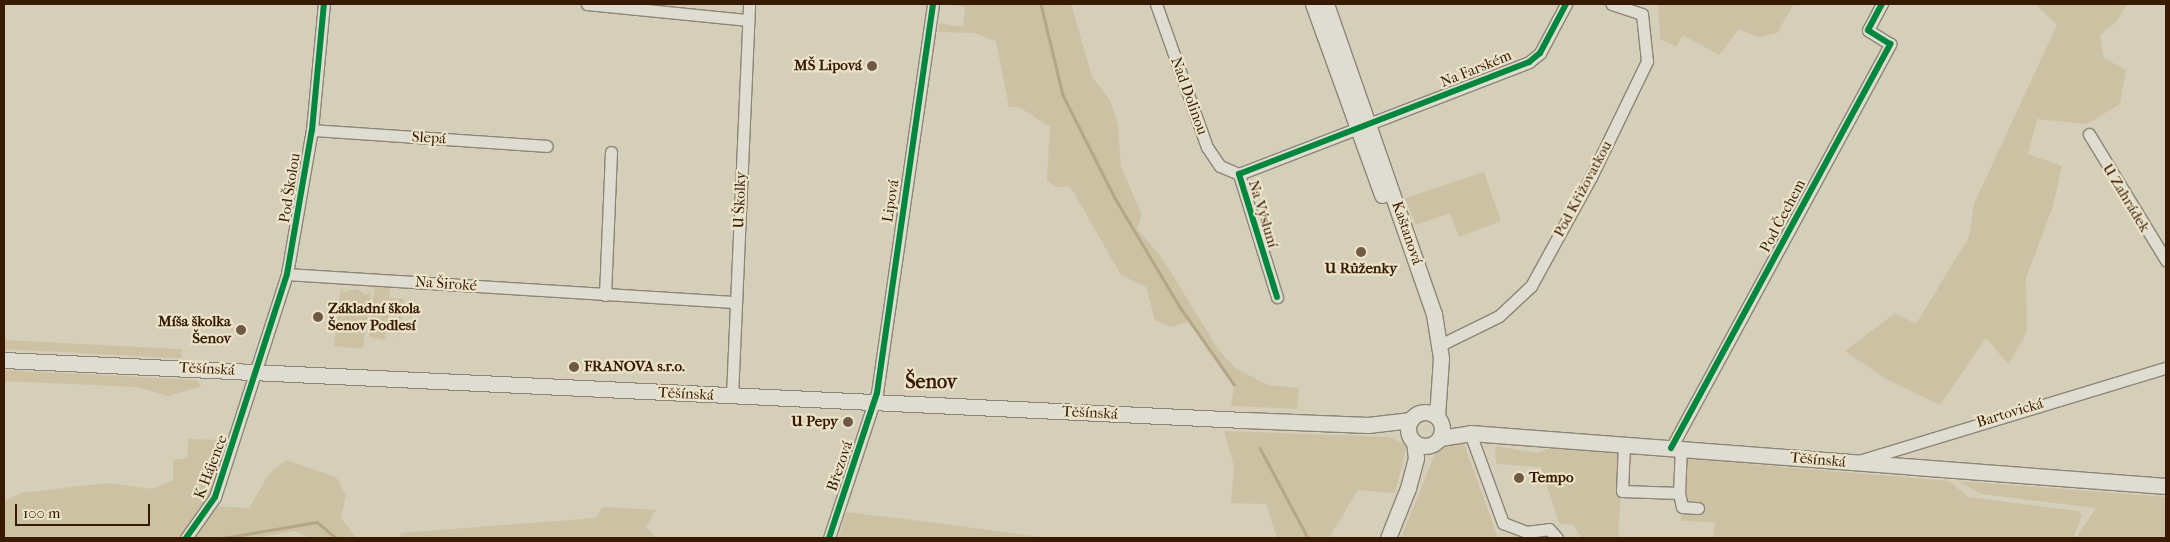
<!DOCTYPE html>
<html>
<head>
<meta charset="utf-8">
<style>
	body { margin:0 }
	#map { position:relative; width:2170px; height:542px; overflow:hidden; background:#d5cfb9; font-family:"IM FELL French Canon",serif }
	div>[style] { position:absolute }
	[style*='--x'] { left:calc(var(--x)*1px); top:calc(var(--y)*1px); width:calc(var(--w)*1px); rotate:calc(var(--a)*1deg) }
	.green>* { inset:0; background:#ccc1a2; transform-origin:0 0 }
	.stream>* { height:2.5px; margin:-1.25px; padding:0 1.25px; transform-origin:1.25px; border-radius:1.25px; background:#b6a688 }
	.roads { filter:drop-shadow(1px 0 #8c8576) drop-shadow(-1px 0 #8c8576) drop-shadow(0 1px #8c8576) drop-shadow(0 -1px #8c8576) }
	.minor>* { height:11px; margin:-5.5px; padding:0 5.5px; transform-origin:5.5px; border-radius:5.5px; background:#dfdcd1 }
	.secondary>* { height:15px; margin:-7.5px; padding:0 7.5px; transform-origin:7.5px; border-radius:7.5px; background:#dfdcd1 }
	.secondary>.ring { margin:-7.5px; padding:0; box-sizing:content-box; background:none; border:15px solid #dfdcd1; border-radius:50% }
	.cycleway>* { height:6px; margin:-3px; padding:0 3px; transform-origin:3px; border-radius:3px; background:#00873e }
	.dots>* { width:14px; height:14px; translate:-50% -50%; box-sizing:border-box; border:2px solid #ece4ca; border-radius:50% }
	span { translate:-50% -50%; white-space:nowrap; text-align:center; line-height:1.15; -webkit-text-stroke:4.5px #ece4ca; paint-order:stroke }
	.poi-label { font-size:15px; color:#381a03; font-weight:700 }
	.right { translate:-100% -50%; text-align:right }
	.left { translate:0 -50%; text-align:left }
	.street-label { font-size:15px; color:#381a03 }
	.district-label { font-size:20px; color:#381a03; font-weight:700 }
	.frame { position:absolute; inset:0; border:5px solid #381a03; pointer-events:none }
	.scale { position:absolute; left:15px; top:504px; width:135px; height:22px; box-sizing:border-box; border:2px solid #381a03; border-top:0; padding-left:6px; font-size:15px; line-height:18px; white-space:nowrap; color:#381a03; -webkit-text-stroke:4px #ece4ca; paint-order:stroke }
</style>
</head>
<body>
<div id="map">
	<div class="green">
		<i style="clip-path:polygon(947px 4px,1071px 4px,1092px 77px,1110px 100px,1118px 125px,1121px 167px,1142px 215px,1137px 229px,1160px 255px,1220px 352px,1237px 369px,1268px 385px,1299px 388px,1297px 409px,1231px 406px,1234px 387px,1189px 322px,1170px 327px,1155px 320px,1146px 287px,1121px 275px,1070px 186px,1055px 187px,1047px 180px,1050px 127px,1019px 107px,1009px 107px,996px 41px,974px 33px,938px 32px,939px 23px,963px 27px,965px 7px)"></i>
		<i style="clip-path:polygon(1658px 4px,1794px 4px,1777px 33px,1757px 37px,1739px 29px,1719px 55px,1683px 35px,1676px 47px,1660px 39px)"></i>
		<i style="clip-path:polygon(2035px 4px,2127px 4px,2116px 22px,2100px 35px,2104px 58px,2126px 70px,2120px 104px,2087px 124px,2037px 119px,2028px 154px,2062px 166px,2053px 206px,2026px 278px,2027px 332px,2008px 364px,1986px 338px,1940px 405px,1888px 380px,1845px 351px,1895px 313px,1916px 324px,1969px 237px,1974px 204px,2057px 25px)"></i>
		<i style="clip-path:polygon(1484px 172px,1501px 221px,1459px 237px,1450px 213px,1416px 225px,1405px 198px)"></i>
		<i style="clip-path:polygon(375px 282px,391px 283px,389px 298px,404px 299px,398px 342px,399px 315px,389px 313px,385px 340px,369px 337px)"></i>
		<i style="clip-path:polygon(341px 287px,344px 292px,356px 289px,366px 295px,371px 291px,363px 349px,334px 346px)"></i>
		<i style="left:4px;top:340px;width:178px;height:9px;rotate:3deg"></i>
		<i style="clip-path:polygon(4px 370px,197px 380px,201px 386px,169px 396px,137px 387px,4px 381px)"></i>
		<i style="clip-path:polygon(1224px 431px,1389px 437px,1407px 445px,1395px 493px,1358px 490px,1329px 538px,1277px 538px,1266px 504px,1231px 503px,1234px 467px)"></i>
		<i style="clip-path:polygon(188px 439px,228px 440px,213px 494px,181px 538px,4px 538px,4px 501px,22px 493px,106px 483px,153px 489px,173px 480px,173px 460px,187px 458px)"></i>
		<i style="clip-path:polygon(1452px 443px,1464px 444px,1498px 538px,1401px 538px,1435px 454px)"></i>
		<i style="clip-path:polygon(1495px 446px,1536px 453px,1550px 448px,1624px 453px,1618px 538px,1581px 538px,1574px 525px,1559px 523px,1541px 467px,1496px 464px)"></i>
		<i style="clip-path:polygon(1680px 458px,1949px 481px,1968px 497px,2078px 511px,2082px 516px,2073px 538px,1713px 538px,1715px 522px,1681px 521px)"></i>
		<i style="clip-path:polygon(286px 460px,336px 477px,346px 495px,341px 518px,356px 538px,311px 538px,294px 531px,256px 538px,190px 538px,214px 506px,249px 508px,269px 474px)"></i>
		<i style="clip-path:polygon(1958px 481px,2166px 497px,2166px 538px,2076px 538px,2096px 508px,1982px 494px)"></i>
		<i style="clip-path:polygon(602px 507px,656px 510px,646px 527px,657px 538px,400px 538px,401px 533px,596px 518px)"></i>
		<i style="clip-path:polygon(846px 512px,944px 524px,1048px 538px,844px 538px,839px 536px)"></i>
	</div>
	<div class="stream">
		<i style="--x:1041;--y:4;--w:94;--a:76.4"></i>
		<i style="--x:1063;--y:95;--w:115;--a:63.2"></i>
		<i style="--x:1115;--y:198;--w:127;--a:59.2"></i>
		<i style="--x:1180;--y:307;--w:94;--a:55"></i>
		<i style="--x:1260;--y:448;--w:102;--a:61.9"></i>
		<i style="--x:102;--y:538;--w:39;--a:0"></i>
		<i style="--x:223;--y:538;--w:95;--a:-9.7"></i>
		<i style="--x:317;--y:522;--w:25;--a:40"></i>
	</div>
	<div class="roads">
		<div class="minor">
			<i style="--x:587;--y:4;--w:162;--a:5.7"></i>
			<i style="--x:1156;--y:4;--w:152;--a:70.4"></i>
			<i style="--x:1207;--y:147;--w:23;--a:56"></i>
			<i style="--x:1220;--y:166;--w:21;--a:23"></i>
			<i style="--x:312;--y:130;--w:235;--a:3.9"></i>
			<i style="--x:2089;--y:134;--w:148;--a:58.6"></i>
			<i style="--x:287;--y:274;--w:450;--a:3.6"></i>
			<i style="--x:605;--y:295;--w:143;--a:-87.6"></i>
			<i style="--x:1277;--y:297;--w:129;--a:-107.2"></i>
			<i style="--x:1239;--y:174;--w:311;--a:-21.1"></i>
			<i style="--x:1529;--y:62;--w:14;--a:-39"></i>
			<i style="--x:1540;--y:53;--w:55;--a:-62"></i>
			<i style="--x:1438;--y:346;--w:68;--a:-26.2"></i>
			<i style="--x:1499;--y:316;--w:44;--a:-43.2"></i>
			<i style="--x:1531;--y:286;--w:124;--a:-61.2"></i>
			<i style="--x:1591;--y:177;--w:129;--a:-64.2"></i>
			<i style="--x:1647;--y:61;--w:47;--a:-96.1"></i>
			<i style="--x:1642;--y:14;--w:32;--a:-162"></i>
			<i style="--x:732;--y:396;--w:392;--a:-87.5"></i>
			<i style="--x:1470;--y:433;--w:96;--a:69.9"></i>
			<i style="--x:1503;--y:523;--w:25;--a:21"></i>
			<i style="--x:1526;--y:532;--w:23;--a:-7"></i>
			<i style="--x:1549;--y:529;--w:12;--a:48"></i>
			<i style="--x:1624;--y:444;--w:47;--a:92.4"></i>
			<i style="--x:1622;--y:491;--w:57;--a:2"></i>
			<i style="--x:1679;--y:493;--w:45;--a:-87.5"></i>
			<i style="--x:1671;--y:448;--w:460;--a:-61.5"></i>
			<i style="--x:1890;--y:44;--w:26;--a:-148"></i>
			<i style="--x:1868;--y:30;--w:30;--a:-62"></i>
			<i style="--x:1859;--y:461;--w:321;--a:-16.9"></i>
			<i style="--x:1679;--y:493;--w:14;--a:78"></i>
			<i style="--x:1682;--y:507;--w:16;--a:4"></i>
			<i style="--x:186;--y:538;--w:50;--a:-54.7"></i>
			<i style="--x:215;--y:497;--w:234;--a:-72.1"></i>
			<i style="--x:287;--y:274;--w:146;--a:-80.2"></i>
			<i style="--x:312;--y:130;--w:127;--a:-84.6"></i>
			<i style="--x:829;--y:538;--w:153;--a:-71.7"></i>
			<i style="--x:877;--y:393;--w:393;--a:-81.8"></i>
		</div>
		<div class="secondary">
			<i style="--x:1313;--y:4;--w:203;--a:70.1"></i>
			<i style="--x:1326;--y:4;--w:328;--a:70.8"></i>
			<i style="--x:1434;--y:314;--w:45;--a:81"></i>
			<i style="--x:1441;--y:358;--w:59;--a:93.9"></i>
			<i style="--x:4;--y:360;--w:1242;--a:2.77"></i>
			<i style="--x:1245;--y:420;--w:123;--a:2.3"></i>
			<i style="--x:1368;--y:425;--w:43;--a:-6.6"></i>
			<i class="ring" style="left:1408px;top:412px;width:19px;height:19px"></i>
			<i style="--x:1440;--y:438;--w:30;--a:-9"></i>
			<i style="--x:1470;--y:433;--w:698;--a:4.35"></i>
			<i style="--x:1388;--y:538;--w:54;--a:-68.2"></i>
			<i style="--x:1408;--y:488;--w:31;--a:-75"></i>
			<i style="--x:1416;--y:458;--w:16;--a:-97"></i>
		</div>
	</div>
	<div class="cycleway">
		<i style="--x:1277;--y:297;--w:129;--a:-107.2"></i>
		<i style="--x:1239;--y:174;--w:311;--a:-21.1"></i>
		<i style="--x:1529;--y:62;--w:14;--a:-39"></i>
		<i style="--x:1540;--y:53;--w:55;--a:-62"></i>
		<i style="--x:1671;--y:448;--w:460;--a:-61.5"></i>
		<i style="--x:1890;--y:44;--w:26;--a:-148"></i>
		<i style="--x:1868;--y:30;--w:30;--a:-62"></i>
		<i style="--x:186;--y:538;--w:50;--a:-54.7"></i>
		<i style="--x:215;--y:497;--w:234;--a:-72.1"></i>
		<i style="--x:287;--y:274;--w:146;--a:-80.2"></i>
		<i style="--x:312;--y:130;--w:127;--a:-84.6"></i>
		<i style="--x:829;--y:538;--w:153;--a:-71.7"></i>
		<i style="--x:877;--y:393;--w:393;--a:-81.8"></i>
	</div>
	<div class="dots">
		<i style="left:872px;top:66px;background:#6f5943"></i>
		<i style="left:1361px;top:252px;background:#6f5943"></i>
		<i style="left:318px;top:317px;background:#6f5943"></i>
		<i style="left:241px;top:330px;background:#6f5943"></i>
		<i style="left:574px;top:367px;background:#6f5943"></i>
		<i style="left:848px;top:422px;background:#6f5943"></i>
		<i style="left:1519px;top:478px;background:#6f5943"></i>
	</div>
	<div class="poi-label">
		<span class="right" style="left:862px;top:66px">MŠ Lipová</span>
		<span style="left:1361px;top:269px">U Růženky</span>
		<span class="left" style="left:328px;top:317px">Základní škola<br>Šenov Podlesí</span>
		<span class="right" style="left:231px;top:330px">Míša školka<br>Šenov</span>
		<span class="left" style="left:584px;top:367px">FRANOVA s.r.o.</span>
		<span class="right" style="left:838px;top:422px">U Pepy</span>
		<span class="left" style="left:1529px;top:478px">Tempo</span>
	</div>
	<div class="street-label">
		<span style="left:1476px;top:69px;rotate:-22deg">Na Farském</span>
		<span style="left:1189px;top:96px;rotate:70deg">Nad Dolinou</span>
		<span style="left:429px;top:138px;rotate:4deg">Slepá</span>
		<span style="left:290px;top:188px;rotate:-81deg">Pod Školou</span>
		<span style="left:1583px;top:189px;rotate:-62deg">Pod Křižovatkou</span>
		<span style="left:2126px;top:198px;rotate:59deg">U Zahrádek</span>
		<span style="left:740px;top:200px;rotate:-88deg">U Školky</span>
		<span style="left:891px;top:201px;rotate:-81deg">Lipová</span>
		<span style="left:1263px;top:214px;rotate:73deg">Na Výsluní</span>
		<span style="left:1783px;top:216px;rotate:-62deg">Pod Čechem</span>
		<span style="left:1407px;top:233px;rotate:71deg">Kaštanová</span>
		<span style="left:446px;top:284px;rotate:4deg">Na Široké</span>
		<span style="left:207px;top:369px;rotate:3deg">Těšínská</span>
		<span style="left:686px;top:394px;rotate:3deg">Těšínská</span>
		<span style="left:1090px;top:413px;rotate:3deg">Těšínská</span>
		<span style="left:2010px;top:413px;rotate:-17deg">Bartovická</span>
		<span style="left:1818px;top:460px;rotate:5deg">Těšínská</span>
		<span style="left:840px;top:466px;rotate:-71deg">Březová</span>
		<span style="left:211px;top:467px;rotate:-69deg">K Hájence</span>
	</div>
	<div class="district-label">
		<span style="left:931px;top:381px">Šenov</span>
	</div>
	<div class="frame"></div>
	<div class="scale">100 m</div>
</div>
</body>
</html>
